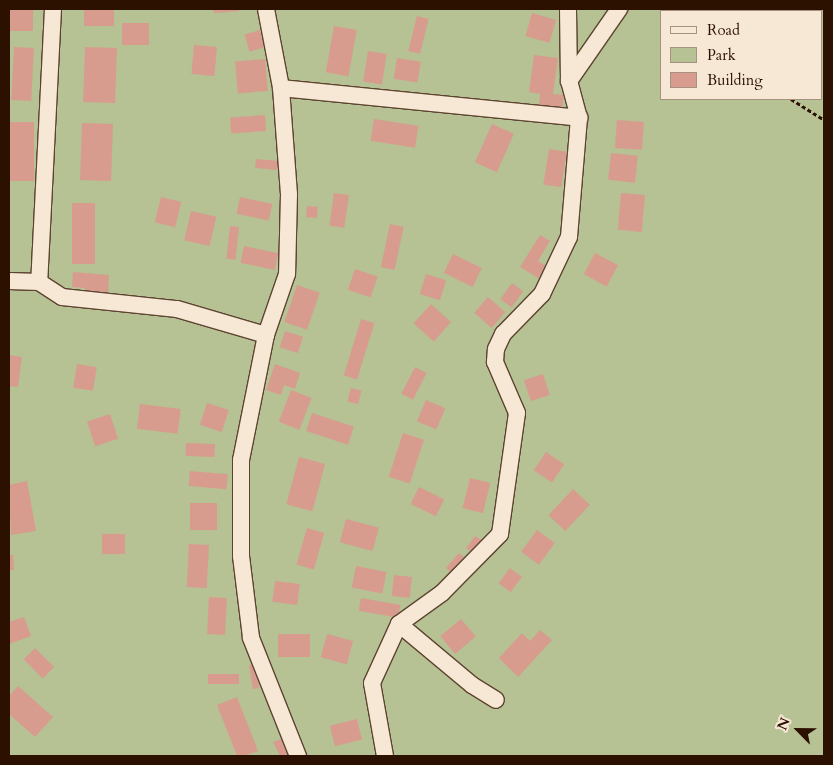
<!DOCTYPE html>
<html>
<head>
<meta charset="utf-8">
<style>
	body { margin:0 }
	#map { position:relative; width:833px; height:765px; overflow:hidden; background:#f1dcbe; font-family:Cardo,serif }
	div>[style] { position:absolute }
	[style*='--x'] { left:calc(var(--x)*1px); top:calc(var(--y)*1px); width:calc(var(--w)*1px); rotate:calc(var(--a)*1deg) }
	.green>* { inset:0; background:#b6c194 }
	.building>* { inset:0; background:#d89c8e; transform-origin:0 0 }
	.path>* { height:3px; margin-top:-1.5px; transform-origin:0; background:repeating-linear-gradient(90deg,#2c1000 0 4px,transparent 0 6.5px) }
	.roads { filter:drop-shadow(1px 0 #5d4330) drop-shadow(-1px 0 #5d4330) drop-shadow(0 1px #5d4330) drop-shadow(0 -1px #5d4330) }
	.minor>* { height:16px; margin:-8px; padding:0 8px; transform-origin:8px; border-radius:8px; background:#f6e8d5 }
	span { translate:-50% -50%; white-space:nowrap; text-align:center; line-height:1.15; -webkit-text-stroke:5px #f6e8d5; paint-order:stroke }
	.frame { position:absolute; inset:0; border:10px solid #2c1000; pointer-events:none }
	.legend { position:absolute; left:660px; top:10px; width:162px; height:90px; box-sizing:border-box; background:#f6e8d5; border:1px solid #a59280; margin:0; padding:6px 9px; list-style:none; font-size:15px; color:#2c1000 }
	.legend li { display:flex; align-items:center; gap:10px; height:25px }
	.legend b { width:25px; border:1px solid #a59280 }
	.north { position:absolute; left:773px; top:705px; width:50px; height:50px; -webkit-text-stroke:4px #f6e8d5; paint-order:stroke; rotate:293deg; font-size:14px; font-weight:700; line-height:20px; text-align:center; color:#2c1000 }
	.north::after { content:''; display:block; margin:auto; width:18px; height:22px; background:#2c1000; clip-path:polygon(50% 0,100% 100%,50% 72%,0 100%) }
</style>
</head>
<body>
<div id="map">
	<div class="green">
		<i style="clip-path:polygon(evenodd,9px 9px,824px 9px,824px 756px,9px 756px,9px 9px,662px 11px,822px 11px,822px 99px,662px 99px,662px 11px)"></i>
	</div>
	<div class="building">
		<i style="left:9px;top:9px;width:24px;height:22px"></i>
		<i style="left:84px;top:9px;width:30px;height:17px"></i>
		<i style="clip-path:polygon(213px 9px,239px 9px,239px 11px,214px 13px)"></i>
		<i style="left:532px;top:13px;width:25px;height:24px;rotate:16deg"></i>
		<i style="left:417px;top:16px;width:12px;height:36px;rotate:14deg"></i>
		<i style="left:122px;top:23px;width:27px;height:22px"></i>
		<i style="left:334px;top:26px;width:23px;height:47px;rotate:10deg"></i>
		<i style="left:260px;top:30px;width:18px;height:16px;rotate:74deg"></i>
		<i style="left:194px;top:45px;width:23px;height:29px;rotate:5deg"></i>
		<i style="left:14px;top:47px;width:20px;height:53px;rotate:3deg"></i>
		<i style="left:85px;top:47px;width:32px;height:55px;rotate:2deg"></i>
		<i style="left:368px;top:51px;width:19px;height:31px;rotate:9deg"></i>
		<i style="clip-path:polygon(534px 55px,558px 58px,553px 94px,564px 95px,562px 108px,539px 105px,540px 94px,529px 92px)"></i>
		<i style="left:397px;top:58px;width:24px;height:21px;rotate:9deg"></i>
		<i style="left:265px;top:59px;width:32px;height:30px;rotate:85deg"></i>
		<i style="left:265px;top:115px;width:16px;height:35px;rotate:86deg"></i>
		<i style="left:374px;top:119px;width:45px;height:22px;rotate:9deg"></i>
		<i style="left:617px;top:120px;width:27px;height:28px;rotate:4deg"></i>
		<i style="left:9px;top:122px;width:25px;height:59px"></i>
		<i style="left:82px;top:123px;width:31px;height:57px;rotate:2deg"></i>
		<i style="left:492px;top:124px;width:24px;height:42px;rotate:24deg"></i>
		<i style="left:549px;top:149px;width:18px;height:36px;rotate:9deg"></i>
		<i style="left:611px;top:153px;width:27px;height:27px;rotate:6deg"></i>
		<i style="left:256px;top:159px;width:23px;height:9px;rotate:5deg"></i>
		<i style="left:334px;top:193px;width:15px;height:33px;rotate:8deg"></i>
		<i style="left:621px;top:193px;width:24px;height:37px;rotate:5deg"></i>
		<i style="left:161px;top:197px;width:21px;height:26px;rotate:14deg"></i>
		<i style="left:240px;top:197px;width:33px;height:17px;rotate:12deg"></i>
		<i style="left:72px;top:203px;width:23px;height:61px"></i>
		<i style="left:307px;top:206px;width:11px;height:11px;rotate:5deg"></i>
		<i style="left:191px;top:211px;width:26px;height:30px;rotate:13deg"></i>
		<i style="left:390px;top:224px;width:14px;height:44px;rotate:12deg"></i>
		<i style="left:230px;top:226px;width:9px;height:33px;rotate:6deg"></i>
		<i style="clip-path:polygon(540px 235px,550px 241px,538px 261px,548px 267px,540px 279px,520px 267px)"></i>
		<i style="left:244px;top:246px;width:35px;height:17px;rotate:12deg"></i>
		<i style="left:595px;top:253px;width:26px;height:24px;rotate:28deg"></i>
		<i style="left:453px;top:254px;width:32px;height:21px;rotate:26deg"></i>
		<i style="left:355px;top:269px;width:24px;height:22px;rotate:19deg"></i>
		<i style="clip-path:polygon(73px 272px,109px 275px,108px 297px,84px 295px,85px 288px,72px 287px)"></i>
		<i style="left:426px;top:274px;width:21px;height:21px;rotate:17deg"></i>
		<i style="left:512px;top:283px;width:14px;height:20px;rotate:36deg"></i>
		<i style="left:297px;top:285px;width:24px;height:39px;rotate:19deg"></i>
		<i style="left:488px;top:297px;width:23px;height:21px;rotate:41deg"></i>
		<i style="left:431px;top:304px;width:27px;height:26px;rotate:42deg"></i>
		<i style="left:361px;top:319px;width:14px;height:59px;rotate:17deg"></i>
		<i style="left:285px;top:331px;width:19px;height:17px;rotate:18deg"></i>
		<i style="clip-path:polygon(9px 355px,22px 357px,18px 387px,9px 386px)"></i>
		<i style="left:77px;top:364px;width:20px;height:24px;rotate:9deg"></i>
		<i style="clip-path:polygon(275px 364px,300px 373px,295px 389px,284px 385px,281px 395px,266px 390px)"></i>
		<i style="left:415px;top:367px;width:13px;height:30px;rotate:27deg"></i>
		<i style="left:543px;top:374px;width:22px;height:20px;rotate:72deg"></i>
		<i style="left:351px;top:388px;width:11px;height:14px;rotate:15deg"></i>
		<i style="left:291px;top:390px;width:22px;height:34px;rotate:21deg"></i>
		<i style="left:426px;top:400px;width:21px;height:23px;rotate:23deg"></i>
		<i style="left:207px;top:403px;width:23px;height:23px;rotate:18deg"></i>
		<i style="left:140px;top:404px;width:41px;height:25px;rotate:7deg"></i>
		<i style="left:312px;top:413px;width:44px;height:19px;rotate:18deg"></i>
		<i style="left:110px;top:414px;width:26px;height:24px;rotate:72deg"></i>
		<i style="left:403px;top:433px;width:22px;height:46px;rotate:18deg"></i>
		<i style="left:186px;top:443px;width:29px;height:13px;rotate:2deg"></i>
		<i style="left:546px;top:452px;width:22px;height:22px;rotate:34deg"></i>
		<i style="left:299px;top:457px;width:27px;height:49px;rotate:15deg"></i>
		<i style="left:190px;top:471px;width:38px;height:15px;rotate:5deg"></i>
		<i style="left:470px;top:478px;width:21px;height:31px;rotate:14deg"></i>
		<i style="clip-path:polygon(27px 481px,36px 531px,11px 535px,9px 485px)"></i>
		<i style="left:419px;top:487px;width:28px;height:19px;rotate:26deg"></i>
		<i style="left:573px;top:489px;width:23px;height:36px;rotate:43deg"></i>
		<i style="left:190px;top:503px;width:27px;height:27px"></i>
		<i style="left:346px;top:519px;width:34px;height:24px;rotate:15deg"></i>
		<i style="left:307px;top:528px;width:18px;height:38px;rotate:16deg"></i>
		<i style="left:537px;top:530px;width:22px;height:27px;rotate:36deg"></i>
		<i style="left:102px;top:534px;width:23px;height:20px"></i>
		<i style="clip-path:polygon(475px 536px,483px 541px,473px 553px,466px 548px)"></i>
		<i style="left:189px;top:544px;width:20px;height:43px;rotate:3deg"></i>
		<i style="left:459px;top:553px;width:9px;height:20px;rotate:41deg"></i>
		<i style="clip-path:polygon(9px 555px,13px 555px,14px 570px,9px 570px)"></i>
		<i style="left:356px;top:566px;width:31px;height:22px;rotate:11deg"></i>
		<i style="left:510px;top:568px;width:15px;height:19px;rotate:37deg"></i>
		<i style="left:394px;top:575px;width:18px;height:21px;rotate:6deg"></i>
		<i style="left:275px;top:581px;width:25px;height:21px;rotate:7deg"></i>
		<i style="left:209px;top:597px;width:18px;height:37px;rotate:3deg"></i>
		<i style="left:361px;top:598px;width:40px;height:13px;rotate:10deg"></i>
		<i style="clip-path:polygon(24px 617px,31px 636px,9px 644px,9px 622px)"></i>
		<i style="left:461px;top:619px;width:23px;height:27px;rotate:50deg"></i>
		<i style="clip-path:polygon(540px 630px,552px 640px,518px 677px,499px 658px,522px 633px,530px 641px)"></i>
		<i style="left:278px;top:634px;width:32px;height:23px"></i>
		<i style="left:327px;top:634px;width:27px;height:24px;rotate:15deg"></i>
		<i style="left:35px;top:648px;width:27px;height:16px;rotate:45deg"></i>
		<i style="clip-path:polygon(256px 664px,259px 688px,253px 689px,249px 665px)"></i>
		<i style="left:239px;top:674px;width:10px;height:31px;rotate:90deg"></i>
		<i style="clip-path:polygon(18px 686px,53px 717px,35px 737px,9px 714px,9px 696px)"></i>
		<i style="clip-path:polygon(237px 697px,258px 751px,244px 756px,237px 756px,217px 705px)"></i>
		<i style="left:357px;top:719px;width:21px;height:28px;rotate:76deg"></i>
		<i style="clip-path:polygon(284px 738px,292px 756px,280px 756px,273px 742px)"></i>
	</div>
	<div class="path">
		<i style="--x:663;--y:9;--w:2;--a:63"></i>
		<i style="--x:791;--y:99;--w:39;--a:32"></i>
	</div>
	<div class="roads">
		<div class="minor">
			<i style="--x:53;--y:9;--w:273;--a:92.9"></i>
			<i style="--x:39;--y:282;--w:27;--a:33"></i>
			<i style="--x:62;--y:297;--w:116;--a:6"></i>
			<i style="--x:177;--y:309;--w:93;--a:16.3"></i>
			<i style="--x:266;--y:9;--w:80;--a:79.2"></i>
			<i style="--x:281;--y:88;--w:106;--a:85.7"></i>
			<i style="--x:289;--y:194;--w:80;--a:91.4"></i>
			<i style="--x:287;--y:274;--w:65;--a:109"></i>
			<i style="--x:266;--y:335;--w:127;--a:101.3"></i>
			<i style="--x:241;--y:460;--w:96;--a:90"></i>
			<i style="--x:241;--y:556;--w:83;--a:83"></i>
			<i style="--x:251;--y:638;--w:127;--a:68.3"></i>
			<i style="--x:569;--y:81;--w:88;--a:-55.2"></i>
			<i style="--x:281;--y:88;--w:300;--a:5.7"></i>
			<i style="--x:9;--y:281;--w:30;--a:2"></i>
			<i style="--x:399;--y:624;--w:95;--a:39.9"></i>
			<i style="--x:472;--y:685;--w:28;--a:32"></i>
			<i style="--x:385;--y:756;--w:74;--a:-100.1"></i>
			<i style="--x:372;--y:683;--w:65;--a:-65.4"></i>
			<i style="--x:399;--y:624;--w:53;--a:-35.8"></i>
			<i style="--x:442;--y:593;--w:83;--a:-45.5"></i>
			<i style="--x:500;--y:534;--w:122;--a:-82"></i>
			<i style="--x:517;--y:413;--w:56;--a:-113.3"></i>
			<i style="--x:495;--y:362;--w:13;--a:-86"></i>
			<i style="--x:496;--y:349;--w:17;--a:-65"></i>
			<i style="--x:503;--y:334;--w:56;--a:-45.7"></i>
			<i style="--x:542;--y:294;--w:63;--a:-64.7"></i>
			<i style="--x:569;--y:237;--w:119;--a:-85.2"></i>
			<i style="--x:579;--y:118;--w:38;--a:-105"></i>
			<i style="--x:569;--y:81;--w:72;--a:-90.8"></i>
		</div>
	</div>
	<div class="frame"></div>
	<ul class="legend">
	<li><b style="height:6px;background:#f6e8d5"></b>Road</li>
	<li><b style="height:14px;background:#b6c194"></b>Park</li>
	<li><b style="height:14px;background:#d89c8e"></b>Building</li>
	</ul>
	<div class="north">N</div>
</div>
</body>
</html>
